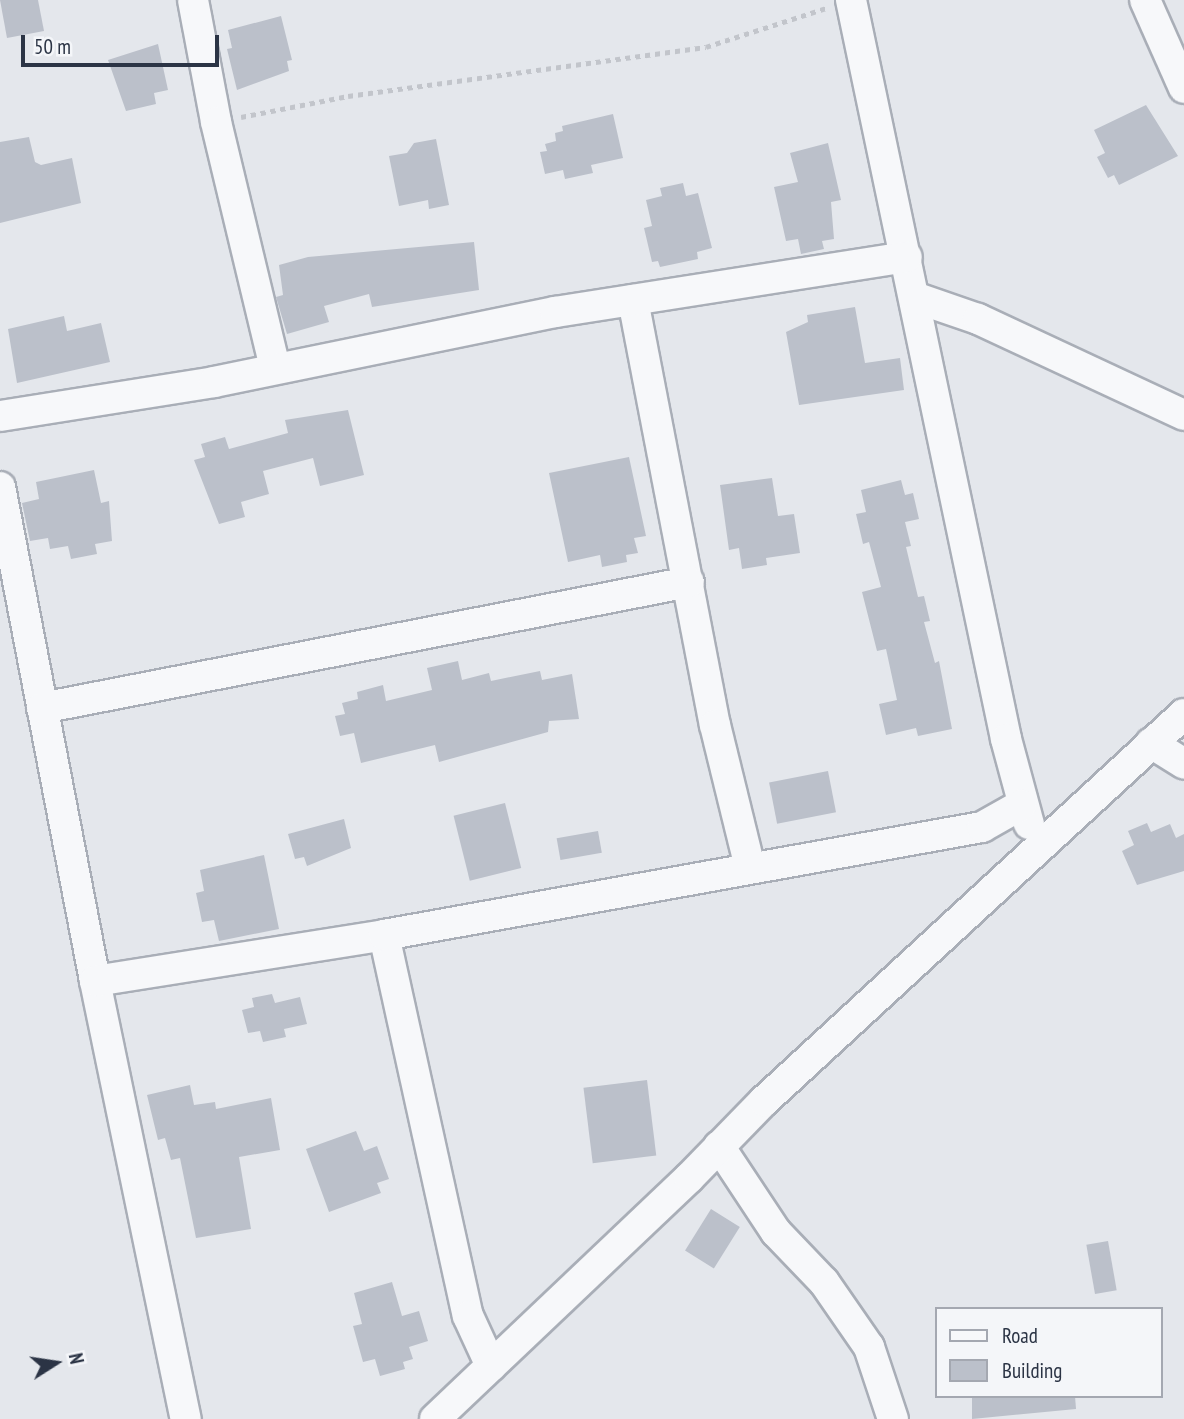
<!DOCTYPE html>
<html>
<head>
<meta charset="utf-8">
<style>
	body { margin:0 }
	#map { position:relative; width:1184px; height:1419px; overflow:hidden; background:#e4e7ec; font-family:"PT Sans Narrow",sans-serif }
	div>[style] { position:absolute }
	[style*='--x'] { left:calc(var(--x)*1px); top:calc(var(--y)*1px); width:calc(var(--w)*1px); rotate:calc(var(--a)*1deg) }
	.building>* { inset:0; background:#bbc0ca; transform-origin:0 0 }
	.path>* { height:4.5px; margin-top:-2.25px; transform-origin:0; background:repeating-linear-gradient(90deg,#c2c5cb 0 5px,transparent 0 10px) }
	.roads { filter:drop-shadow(2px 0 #a9aeb7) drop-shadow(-2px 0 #a9aeb7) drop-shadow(0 2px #a9aeb7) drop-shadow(0 -2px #a9aeb7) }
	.street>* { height:30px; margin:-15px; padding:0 15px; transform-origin:15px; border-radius:15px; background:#f7f8fa }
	span { translate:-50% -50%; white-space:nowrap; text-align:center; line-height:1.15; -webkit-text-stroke:5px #f4f6f9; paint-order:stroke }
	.legend { position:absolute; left:935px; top:1307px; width:228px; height:91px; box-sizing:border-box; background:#f4f6f9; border:2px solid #a4a8b1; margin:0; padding:9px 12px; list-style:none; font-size:21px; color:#2b3445 }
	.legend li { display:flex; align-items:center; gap:14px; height:35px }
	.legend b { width:35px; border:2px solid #a4a8b1 }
	.north { position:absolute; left:21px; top:1328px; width:70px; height:70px; -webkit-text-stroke:5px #f4f6f9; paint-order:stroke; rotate:78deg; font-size:19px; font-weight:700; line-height:28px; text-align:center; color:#2b3445 }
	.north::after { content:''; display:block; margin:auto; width:24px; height:32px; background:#2b3445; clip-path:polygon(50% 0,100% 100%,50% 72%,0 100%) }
	.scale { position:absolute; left:21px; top:35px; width:198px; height:32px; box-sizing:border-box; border:4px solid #2b3445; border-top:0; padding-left:9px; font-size:21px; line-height:24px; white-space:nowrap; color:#2b3445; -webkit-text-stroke:5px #f4f6f9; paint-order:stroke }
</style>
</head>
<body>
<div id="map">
	<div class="building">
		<i style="clip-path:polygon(0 0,38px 0,44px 31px,7px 38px)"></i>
		<i style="clip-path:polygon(281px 16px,292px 60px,287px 61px,289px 71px,237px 90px,227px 49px,232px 48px,228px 30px)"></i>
		<i style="clip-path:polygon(158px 44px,168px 90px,154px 93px,156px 104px,126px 111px,108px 60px)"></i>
		<i style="clip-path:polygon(1146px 105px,1178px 156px,1119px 185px,1114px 175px,1108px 178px,1097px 157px,1105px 153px,1094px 130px)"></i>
		<i style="clip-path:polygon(613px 114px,623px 158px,591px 165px,593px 173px,565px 179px,563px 170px,545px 174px,540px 152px,547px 151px,545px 144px,556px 141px,555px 133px,563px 131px,562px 126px)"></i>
		<i style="clip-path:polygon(29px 137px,35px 162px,41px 165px,72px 158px,81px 203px,0 223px,0 142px)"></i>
		<i style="clip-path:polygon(436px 139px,449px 205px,429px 209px,428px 200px,399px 206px,389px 156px,407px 153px,414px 143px)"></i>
		<i style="clip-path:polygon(828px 143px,841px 200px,831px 202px,834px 239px,822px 241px,824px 249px,801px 254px,798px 239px,786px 241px,774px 187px,798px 182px,790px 153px)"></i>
		<i style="clip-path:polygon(683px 183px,686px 196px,698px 193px,712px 248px,697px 252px,698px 259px,660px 267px,658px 261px,652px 262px,644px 228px,652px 226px,646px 200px,662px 196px,660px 188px)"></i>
		<i style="clip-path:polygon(474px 242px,479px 290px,372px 307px,369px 294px,324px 306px,329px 322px,287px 334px,276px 297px,283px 295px,279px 265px,308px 257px)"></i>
		<i style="clip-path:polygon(855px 307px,865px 363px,900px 358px,904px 390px,799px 405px,786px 332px,808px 322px,807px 315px)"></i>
		<i style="clip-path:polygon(64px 316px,67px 331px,101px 323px,110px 362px,17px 383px,8px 329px)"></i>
		<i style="clip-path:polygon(348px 410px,364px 475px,320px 486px,313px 458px,263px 471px,269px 494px,241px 502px,245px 517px,219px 524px,194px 460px,205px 457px,201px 444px,225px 437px,229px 449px,288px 433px,285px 420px)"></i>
		<i style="clip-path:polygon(629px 457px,646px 536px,634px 538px,638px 553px,626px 555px,627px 562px,602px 567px,600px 555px,568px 562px,549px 473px)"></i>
		<i style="clip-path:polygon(94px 470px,101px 503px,109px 501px,112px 541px,95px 544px,97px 554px,71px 559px,68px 546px,50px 549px,48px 538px,30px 541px,22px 503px,39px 499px,36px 482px)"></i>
		<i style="clip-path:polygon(772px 478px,778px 516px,794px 514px,800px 553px,766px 558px,767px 565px,742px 569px,739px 548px,729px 550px,720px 485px)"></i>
		<i style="clip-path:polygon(901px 480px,905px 495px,913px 493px,919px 519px,905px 522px,911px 546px,906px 547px,918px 597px,924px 596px,930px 621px,924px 622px,935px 663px,939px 661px,952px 729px,918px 736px,916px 728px,886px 735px,879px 704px,897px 700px,886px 649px,877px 651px,862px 592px,881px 587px,869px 542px,863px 544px,856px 514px,866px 512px,861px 490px)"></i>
		<i style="clip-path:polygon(458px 661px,462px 680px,489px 673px,491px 681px,540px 671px,542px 680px,572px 674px,579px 719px,549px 721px,548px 732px,439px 762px,435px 745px,361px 763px,354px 733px,340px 736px,335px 716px,345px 714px,342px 703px,358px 699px,357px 692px,383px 685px,386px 701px,432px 690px,427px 668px)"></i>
		<i style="left:828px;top:771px;width:42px;height:60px;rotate:79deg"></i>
		<i style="left:505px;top:803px;width:67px;height:53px;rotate:76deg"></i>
		<i style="clip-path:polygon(344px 819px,351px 848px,307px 866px,304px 857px,295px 859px,288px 834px)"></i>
		<i style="clip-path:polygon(1147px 823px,1151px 832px,1170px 824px,1176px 838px,1184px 834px,1184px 871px,1137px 885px,1122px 851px,1134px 845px,1128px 831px)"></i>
		<i style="left:598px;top:831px;width:22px;height:42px;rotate:80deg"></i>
		<i style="clip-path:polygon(264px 855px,279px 929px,219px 941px,214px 920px,202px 922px,196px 893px,204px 891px,200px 870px)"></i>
		<i style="clip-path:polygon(272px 994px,275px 1003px,300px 997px,307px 1024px,284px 1029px,286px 1037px,263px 1042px,260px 1031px,248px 1033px,242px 1010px,254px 1007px,252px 998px)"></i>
		<i style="left:647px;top:1080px;width:76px;height:64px;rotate:83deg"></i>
		<i style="clip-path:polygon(190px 1085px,194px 1105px,215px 1102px,216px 1109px,271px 1098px,280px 1150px,239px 1157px,251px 1229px,196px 1238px,180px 1158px,171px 1160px,165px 1138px,158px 1140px,147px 1095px)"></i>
		<i style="clip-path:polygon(356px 1131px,364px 1151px,377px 1146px,389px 1179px,377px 1183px,381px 1193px,329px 1212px,306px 1149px)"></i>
		<i style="left:711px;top:1209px;width:34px;height:49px;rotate:32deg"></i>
		<i style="left:1108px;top:1241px;width:50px;height:22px;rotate:80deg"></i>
		<i style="clip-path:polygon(392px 1282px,402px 1316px,419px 1311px,428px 1341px,409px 1347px,413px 1359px,403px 1362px,405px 1369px,380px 1376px,375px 1359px,363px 1362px,353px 1326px,362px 1324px,354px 1293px)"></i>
		<i style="clip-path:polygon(972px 1396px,1075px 1396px,1076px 1409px,972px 1419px)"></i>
	</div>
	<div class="path">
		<i style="--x:241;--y:117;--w:109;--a:-11.1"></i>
		<i style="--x:348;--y:96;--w:361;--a:-7.8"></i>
		<i style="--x:706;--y:47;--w:126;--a:-18"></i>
	</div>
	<div class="roads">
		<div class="street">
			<i style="--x:193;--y:0;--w:124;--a:79.3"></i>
			<i style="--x:216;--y:122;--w:253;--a:76.5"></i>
			<i style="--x:851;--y:0;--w:755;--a:78.15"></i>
			<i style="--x:1006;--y:739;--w:88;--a:74.9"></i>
			<i style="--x:1145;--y:0;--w:96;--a:66.1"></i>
			<i style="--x:914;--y:297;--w:68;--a:19"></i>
			<i style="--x:978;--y:319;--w:227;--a:25"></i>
			<i style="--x:633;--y:300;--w:433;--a:79.1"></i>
			<i style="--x:715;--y:725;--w:146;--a:76.2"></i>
			<i style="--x:0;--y:416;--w:217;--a:-9"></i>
			<i style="--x:214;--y:382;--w:348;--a:-11.6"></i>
			<i style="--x:555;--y:312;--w:356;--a:-8.9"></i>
			<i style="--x:0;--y:487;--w:503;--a:79.11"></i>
			<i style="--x:95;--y:981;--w:447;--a:78.3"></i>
			<i style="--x:42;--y:708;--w:659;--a:-11.02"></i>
			<i style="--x:1151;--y:743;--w:39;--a:32"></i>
			<i style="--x:384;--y:935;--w:390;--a:77.6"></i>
			<i style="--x:468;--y:1316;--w:55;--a:65.3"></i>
			<i style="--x:95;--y:981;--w:293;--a:-9"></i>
			<i style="--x:384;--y:935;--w:608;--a:-10.24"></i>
			<i style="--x:982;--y:827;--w:45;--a:-29.4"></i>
			<i style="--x:719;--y:1146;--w:103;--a:56.5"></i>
			<i style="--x:776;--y:1232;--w:69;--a:46.2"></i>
			<i style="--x:824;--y:1282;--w:79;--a:55.3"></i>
			<i style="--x:869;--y:1347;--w:76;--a:71.6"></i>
			<i style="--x:435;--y:1419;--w:350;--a:-43.5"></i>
			<i style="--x:689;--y:1178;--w:107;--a:-45.8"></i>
			<i style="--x:764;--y:1101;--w:571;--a:-42.66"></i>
		</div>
	</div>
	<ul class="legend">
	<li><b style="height:9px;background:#f7f8fa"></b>Road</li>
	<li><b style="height:19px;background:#bbc0ca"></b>Building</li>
	</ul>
	<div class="north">N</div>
	<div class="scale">50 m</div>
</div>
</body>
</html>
